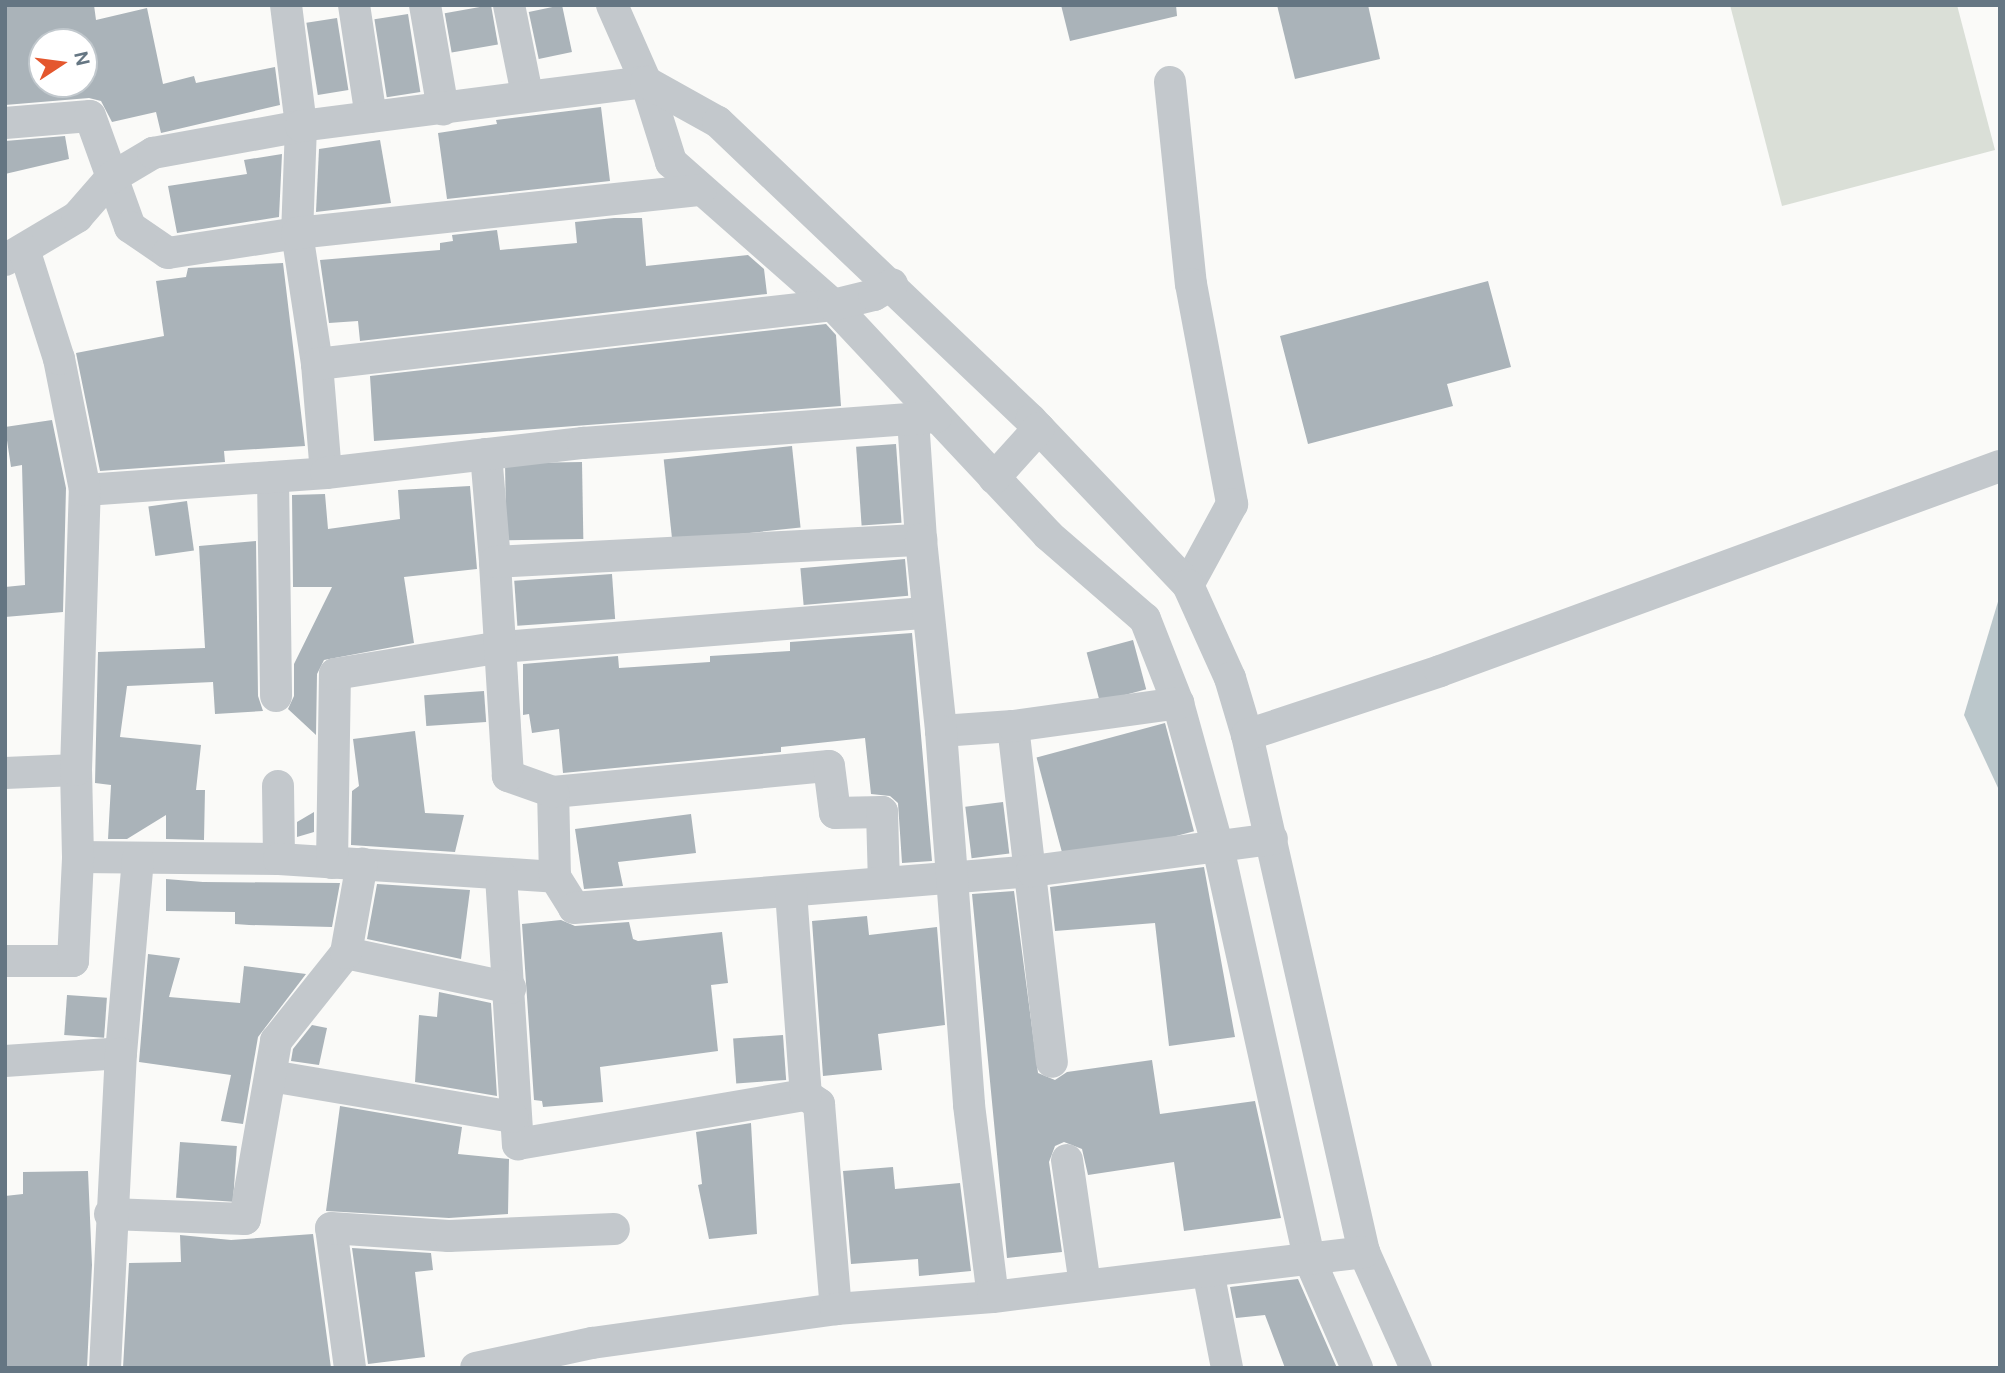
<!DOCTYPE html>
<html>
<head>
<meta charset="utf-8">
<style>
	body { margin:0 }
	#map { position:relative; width:2005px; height:1373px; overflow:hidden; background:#fafaf8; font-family:"DM Sans",sans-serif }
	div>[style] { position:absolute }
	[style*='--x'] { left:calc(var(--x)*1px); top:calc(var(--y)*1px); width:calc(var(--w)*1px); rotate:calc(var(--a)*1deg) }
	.green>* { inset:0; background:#dadfd7 }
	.water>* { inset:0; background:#bbc7cb }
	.building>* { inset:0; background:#aab3b9; transform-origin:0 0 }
	.minor>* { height:32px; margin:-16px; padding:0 16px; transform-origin:16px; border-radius:16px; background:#c3c8cc }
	span { translate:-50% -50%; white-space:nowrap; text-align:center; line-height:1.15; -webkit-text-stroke:7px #fff; paint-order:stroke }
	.frame { position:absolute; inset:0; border:7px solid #657683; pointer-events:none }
	.north { position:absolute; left:28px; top:28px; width:70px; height:70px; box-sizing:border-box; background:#fff; border:2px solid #c1c8cd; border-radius:50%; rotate:77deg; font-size:19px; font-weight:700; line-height:28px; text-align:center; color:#657683 }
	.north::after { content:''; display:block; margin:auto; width:24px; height:32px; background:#e4572e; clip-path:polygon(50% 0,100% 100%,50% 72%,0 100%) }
</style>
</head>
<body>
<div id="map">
	<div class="green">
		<i style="clip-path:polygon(1730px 5px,1957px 5px,1995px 150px,1782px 206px)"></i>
	</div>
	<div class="water">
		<i style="clip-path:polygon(2000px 595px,2000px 792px,1964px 715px)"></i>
	</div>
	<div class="building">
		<i style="clip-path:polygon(evenodd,5px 5px,94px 5px,96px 20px,147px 8px,163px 84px,194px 76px,196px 83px,275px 67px,280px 105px,161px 133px,156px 112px,112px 122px,101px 101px,89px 98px,5px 105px,5px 5px,42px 42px,84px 42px,84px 84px,42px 84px,42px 42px)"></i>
		<i style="left:491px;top:5px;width:40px;height:47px;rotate:80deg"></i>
		<i style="left:562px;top:5px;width:48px;height:34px;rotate:78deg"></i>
		<i style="clip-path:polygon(1061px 5px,1176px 5px,1177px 16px,1070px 41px)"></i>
		<i style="clip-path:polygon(1277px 5px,1368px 5px,1380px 59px,1295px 79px)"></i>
		<i style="left:408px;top:14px;width:79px;height:34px;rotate:81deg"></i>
		<i style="left:337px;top:18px;width:73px;height:31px;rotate:81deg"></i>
		<i style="clip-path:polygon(601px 107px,610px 181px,447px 199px,438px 133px,497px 124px,496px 120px)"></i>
		<i style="clip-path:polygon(65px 136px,69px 159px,5px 174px,5px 141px)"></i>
		<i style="clip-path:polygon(380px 140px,391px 203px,316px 212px,319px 149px)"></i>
		<i style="clip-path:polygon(282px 154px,279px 217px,177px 233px,168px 186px,247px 174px,244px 160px)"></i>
		<i style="clip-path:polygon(614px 218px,642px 218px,646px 266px,748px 255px,764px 269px,767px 294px,360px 341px,358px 321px,329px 323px,320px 260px,440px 250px,440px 243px,453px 241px,452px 235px,497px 230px,500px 250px,577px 243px,575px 222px)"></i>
		<i style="clip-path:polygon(283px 263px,305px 446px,224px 451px,225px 462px,100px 471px,76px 353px,164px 336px,156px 281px,186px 277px,188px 268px)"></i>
		<i style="clip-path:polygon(1488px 281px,1511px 367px,1447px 384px,1453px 406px,1308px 444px,1280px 336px)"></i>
		<i style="clip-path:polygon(826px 324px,836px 335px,841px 406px,374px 441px,370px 376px)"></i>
		<i style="clip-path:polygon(52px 420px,66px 488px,63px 612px,5px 617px,5px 587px,25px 585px,22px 465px,11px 467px,5px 427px)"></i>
		<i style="left:896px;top:444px;width:79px;height:40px;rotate:86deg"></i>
		<i style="left:792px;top:446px;width:82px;height:129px;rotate:84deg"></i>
		<i style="left:582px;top:462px;width:77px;height:77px;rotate:89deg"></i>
		<i style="clip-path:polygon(470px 486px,477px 569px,404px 577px,414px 643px,324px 660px,317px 674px,316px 735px,288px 709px,294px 696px,294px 664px,332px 587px,293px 587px,292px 495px,325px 494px,328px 529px,400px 519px,398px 490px)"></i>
		<i style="left:187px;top:501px;width:50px;height:39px;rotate:82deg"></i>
		<i style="clip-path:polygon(256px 541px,258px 696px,263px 711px,215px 714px,213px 682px,127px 686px,120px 737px,201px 745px,196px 790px,205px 790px,204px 840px,166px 839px,166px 815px,127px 839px,108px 839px,111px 785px,95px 783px,98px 652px,205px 648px,199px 546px)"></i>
		<i style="left:905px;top:559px;width:37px;height:105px;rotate:85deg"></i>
		<i style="left:612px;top:574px;width:45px;height:98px;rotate:86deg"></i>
		<i style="clip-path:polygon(912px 633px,932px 861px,902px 863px,898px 803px,890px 796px,871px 794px,865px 738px,781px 747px,781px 752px,563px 773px,559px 729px,532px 733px,529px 714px,523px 715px,523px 664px,618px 656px,619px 668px,710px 662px,710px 656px,790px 651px,790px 642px)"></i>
		<i style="left:1133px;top:640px;width:51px;height:48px;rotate:75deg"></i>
		<i style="left:484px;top:691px;width:31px;height:60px;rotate:86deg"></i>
		<i style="left:1165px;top:723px;width:112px;height:133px;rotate:75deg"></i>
		<i style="clip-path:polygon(415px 731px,425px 813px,464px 815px,455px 852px,351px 845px,352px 791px,359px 786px,353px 739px)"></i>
		<i style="left:1003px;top:802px;width:52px;height:38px;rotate:83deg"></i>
		<i style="clip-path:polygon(314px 812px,314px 832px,297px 837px,297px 822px)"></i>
		<i style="clip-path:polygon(691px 814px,696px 853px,618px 862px,623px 886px,584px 889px,575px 829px)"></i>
		<i style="clip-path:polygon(1204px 867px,1235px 1037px,1169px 1046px,1155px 923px,1055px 931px,1050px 887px)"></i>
		<i style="clip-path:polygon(166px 879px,203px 882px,340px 883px,332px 927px,249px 925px,235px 924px,235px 912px,166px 911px)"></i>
		<i style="clip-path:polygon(377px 884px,470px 890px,461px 959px,367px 939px)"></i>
		<i style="clip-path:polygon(1014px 891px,1038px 1073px,1055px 1080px,1067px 1072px,1152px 1060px,1160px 1114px,1255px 1101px,1281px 1218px,1184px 1231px,1174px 1162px,1088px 1175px,1082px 1149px,1064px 1142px,1055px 1146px,1049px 1162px,1062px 1252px,1007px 1258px,972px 894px)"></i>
		<i style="clip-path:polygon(867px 916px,869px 935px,937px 927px,945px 1025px,878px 1034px,882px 1070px,823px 1076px,812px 921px)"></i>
		<i style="clip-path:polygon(561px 920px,575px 926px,629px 922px,633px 939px,638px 941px,722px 932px,728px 983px,711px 985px,718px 1051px,600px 1067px,603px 1102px,543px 1107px,542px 1101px,534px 1100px,522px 924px)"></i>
		<i style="clip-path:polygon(148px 954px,180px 958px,169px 997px,240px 1003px,244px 966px,306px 974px,258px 1037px,243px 1124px,221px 1121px,231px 1075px,139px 1062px)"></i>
		<i style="clip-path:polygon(439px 992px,491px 1003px,497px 1096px,415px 1082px,419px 1015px,437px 1017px)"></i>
		<i style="left:67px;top:995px;width:40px;height:40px;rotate:4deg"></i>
		<i style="clip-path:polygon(312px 1025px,327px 1028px,319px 1065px,291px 1061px,293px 1049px)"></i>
		<i style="left:783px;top:1035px;width:45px;height:50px;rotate:86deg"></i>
		<i style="clip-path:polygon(340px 1106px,462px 1127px,458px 1154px,509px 1159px,508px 1214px,449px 1218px,326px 1211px)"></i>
		<i style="clip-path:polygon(751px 1123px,757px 1234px,709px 1239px,698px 1185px,702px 1184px,696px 1132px)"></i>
		<i style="left:180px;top:1142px;width:57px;height:56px;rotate:4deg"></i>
		<i style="clip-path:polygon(893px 1167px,895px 1189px,960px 1183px,971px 1271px,919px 1276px,918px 1259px,851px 1264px,843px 1171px)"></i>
		<i style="clip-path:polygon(88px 1171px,92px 1265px,87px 1368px,5px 1368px,5px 1196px,23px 1194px,23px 1172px)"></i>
		<i style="clip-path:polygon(313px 1234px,331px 1368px,123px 1368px,129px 1263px,181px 1262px,180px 1235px,231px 1240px)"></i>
		<i style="clip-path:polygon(352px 1248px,431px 1253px,433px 1270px,415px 1272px,425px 1357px,368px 1364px)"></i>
		<i style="clip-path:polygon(1298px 1279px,1337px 1368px,1285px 1368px,1265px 1315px,1236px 1318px,1230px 1287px)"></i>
	</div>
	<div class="minor">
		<i style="--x:286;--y:5;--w:122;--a:82.9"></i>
		<i style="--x:301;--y:126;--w:107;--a:92.1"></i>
		<i style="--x:297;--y:233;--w:133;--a:81.3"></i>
		<i style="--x:317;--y:364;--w:109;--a:85.3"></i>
		<i style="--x:354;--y:5;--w:113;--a:81.4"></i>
		<i style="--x:425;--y:5;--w:106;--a:80.2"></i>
		<i style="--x:509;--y:5;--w:91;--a:78.6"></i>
		<i style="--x:612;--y:5;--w:84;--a:66.2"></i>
		<i style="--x:646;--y:82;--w:84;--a:72.6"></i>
		<i style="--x:671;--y:162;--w:216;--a:41.4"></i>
		<i style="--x:833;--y:305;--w:315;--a:46.9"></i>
		<i style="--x:1048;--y:535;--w:128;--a:40.9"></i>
		<i style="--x:1145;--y:619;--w:90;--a:68.6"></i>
		<i style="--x:1178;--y:703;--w:149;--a:74.5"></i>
		<i style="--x:1218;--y:847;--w:421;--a:77.5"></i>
		<i style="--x:1309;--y:1258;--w:120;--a:66.4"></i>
		<i style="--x:1170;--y:82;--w:203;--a:84.1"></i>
		<i style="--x:1191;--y:284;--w:224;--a:79.4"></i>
		<i style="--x:1232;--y:504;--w:92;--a:118.5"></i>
		<i style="--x:5;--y:123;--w:85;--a:-4.7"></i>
		<i style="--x:90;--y:116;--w:118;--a:70.2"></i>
		<i style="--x:130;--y:227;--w:46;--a:34.4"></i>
		<i style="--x:168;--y:253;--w:131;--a:-8.8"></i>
		<i style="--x:297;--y:233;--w:406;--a:-6.1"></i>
		<i style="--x:5;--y:260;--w:84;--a:-30.8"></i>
		<i style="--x:77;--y:217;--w:52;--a:-48.9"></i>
		<i style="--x:111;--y:178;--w:49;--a:-30.8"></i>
		<i style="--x:153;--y:153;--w:150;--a:-10.3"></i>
		<i style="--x:301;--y:126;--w:348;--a:-7.3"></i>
		<i style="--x:646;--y:82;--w:82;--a:29.1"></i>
		<i style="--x:718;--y:122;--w:432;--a:43.6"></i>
		<i style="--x:1031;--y:420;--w:228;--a:46.4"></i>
		<i style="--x:1188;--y:585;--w:102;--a:65.7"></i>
		<i style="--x:1230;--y:678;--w:59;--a:73.4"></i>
		<i style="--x:1247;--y:735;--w:530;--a:77.25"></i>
		<i style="--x:1364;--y:1252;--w:127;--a:65.9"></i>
		<i style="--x:317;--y:364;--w:519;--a:-6.52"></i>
		<i style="--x:833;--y:305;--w:42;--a:-13.7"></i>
		<i style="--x:874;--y:295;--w:21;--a:-31"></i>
		<i style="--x:913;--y:419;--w:121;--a:86.2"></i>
		<i style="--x:486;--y:454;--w:108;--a:85.2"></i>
		<i style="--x:273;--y:477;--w:219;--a:89.2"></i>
		<i style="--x:994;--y:478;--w:67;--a:-48"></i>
		<i style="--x:85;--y:490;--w:242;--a:-4"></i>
		<i style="--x:326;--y:473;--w:259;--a:-6.7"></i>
		<i style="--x:583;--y:443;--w:354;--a:-4.2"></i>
		<i style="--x:1013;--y:726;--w:338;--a:83.4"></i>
		<i style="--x:941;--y:731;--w:72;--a:-4"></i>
		<i style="--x:1013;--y:726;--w:167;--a:-7.9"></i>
		<i style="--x:1247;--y:735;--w:203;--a:-18.3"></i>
		<i style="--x:1440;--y:671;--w:596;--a:-20.11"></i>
		<i style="--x:5;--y:773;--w:71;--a:-2.4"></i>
		<i style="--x:278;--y:786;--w:73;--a:89.2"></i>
		<i style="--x:553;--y:792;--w:277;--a:-5.4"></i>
		<i style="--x:829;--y:766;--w:47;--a:82.7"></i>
		<i style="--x:835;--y:813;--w:47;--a:-1.2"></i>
		<i style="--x:882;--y:812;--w:71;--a:88.4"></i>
		<i style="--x:78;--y:857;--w:201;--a:0.6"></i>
		<i style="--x:279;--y:859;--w:277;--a:3.7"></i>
		<i style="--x:555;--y:877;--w:36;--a:58"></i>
		<i style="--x:574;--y:908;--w:459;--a:-4.6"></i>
		<i style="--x:1032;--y:871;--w:242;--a:-7.6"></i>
		<i style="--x:332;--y:863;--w:189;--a:-89.1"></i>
		<i style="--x:335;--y:674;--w:168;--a:-9.2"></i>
		<i style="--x:501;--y:647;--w:428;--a:-4.6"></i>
		<i style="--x:501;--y:876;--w:269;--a:86.4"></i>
		<i style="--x:518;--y:1144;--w:292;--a:-9.7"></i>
		<i style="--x:806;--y:1095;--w:16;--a:35"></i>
		<i style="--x:819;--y:1104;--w:206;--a:85.3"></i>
		<i style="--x:555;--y:877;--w:85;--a:-91.3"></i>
		<i style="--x:553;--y:792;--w:48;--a:-160.4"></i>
		<i style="--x:508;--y:776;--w:214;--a:-93.5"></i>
		<i style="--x:495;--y:562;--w:427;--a:-3"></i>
		<i style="--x:921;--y:540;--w:192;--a:84"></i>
		<i style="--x:941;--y:731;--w:375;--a:85.7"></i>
		<i style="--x:969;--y:1105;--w:193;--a:82.9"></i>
		<i style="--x:791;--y:892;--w:204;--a:85.8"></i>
		<i style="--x:346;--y:953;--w:168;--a:12"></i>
		<i style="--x:5;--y:961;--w:68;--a:0"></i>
		<i style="--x:73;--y:961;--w:104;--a:-87.2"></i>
		<i style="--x:78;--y:857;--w:87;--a:-91.3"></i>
		<i style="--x:76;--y:770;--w:280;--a:-88.2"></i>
		<i style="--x:85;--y:490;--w:134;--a:-101.2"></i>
		<i style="--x:59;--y:359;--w:115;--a:-107.7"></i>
		<i style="--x:5;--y:1061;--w:116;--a:-3.9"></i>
		<i style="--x:121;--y:1053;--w:195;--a:-85"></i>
		<i style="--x:271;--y:1076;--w:245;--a:9.6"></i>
		<i style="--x:1067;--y:1160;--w:126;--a:81.8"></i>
		<i style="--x:110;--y:1214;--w:135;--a:2.1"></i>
		<i style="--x:245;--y:1219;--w:181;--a:-80.1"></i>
		<i style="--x:276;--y:1041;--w:112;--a:-51.5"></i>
		<i style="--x:346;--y:953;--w:91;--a:-79.9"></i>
		<i style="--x:1208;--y:1271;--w:99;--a:78.9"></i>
		<i style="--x:105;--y:1368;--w:315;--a:-87.1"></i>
		<i style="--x:350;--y:1368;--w:141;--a:-97.7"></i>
		<i style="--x:331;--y:1228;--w:118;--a:3.9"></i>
		<i style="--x:449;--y:1236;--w:165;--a:-2.4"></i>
		<i style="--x:476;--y:1368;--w:119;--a:-12.2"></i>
		<i style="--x:592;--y:1343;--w:246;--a:-7.9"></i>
		<i style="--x:836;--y:1309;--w:157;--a:-4.4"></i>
		<i style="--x:993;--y:1297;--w:374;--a:-6.9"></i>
	</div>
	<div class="frame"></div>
	<div class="north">N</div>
</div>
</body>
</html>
